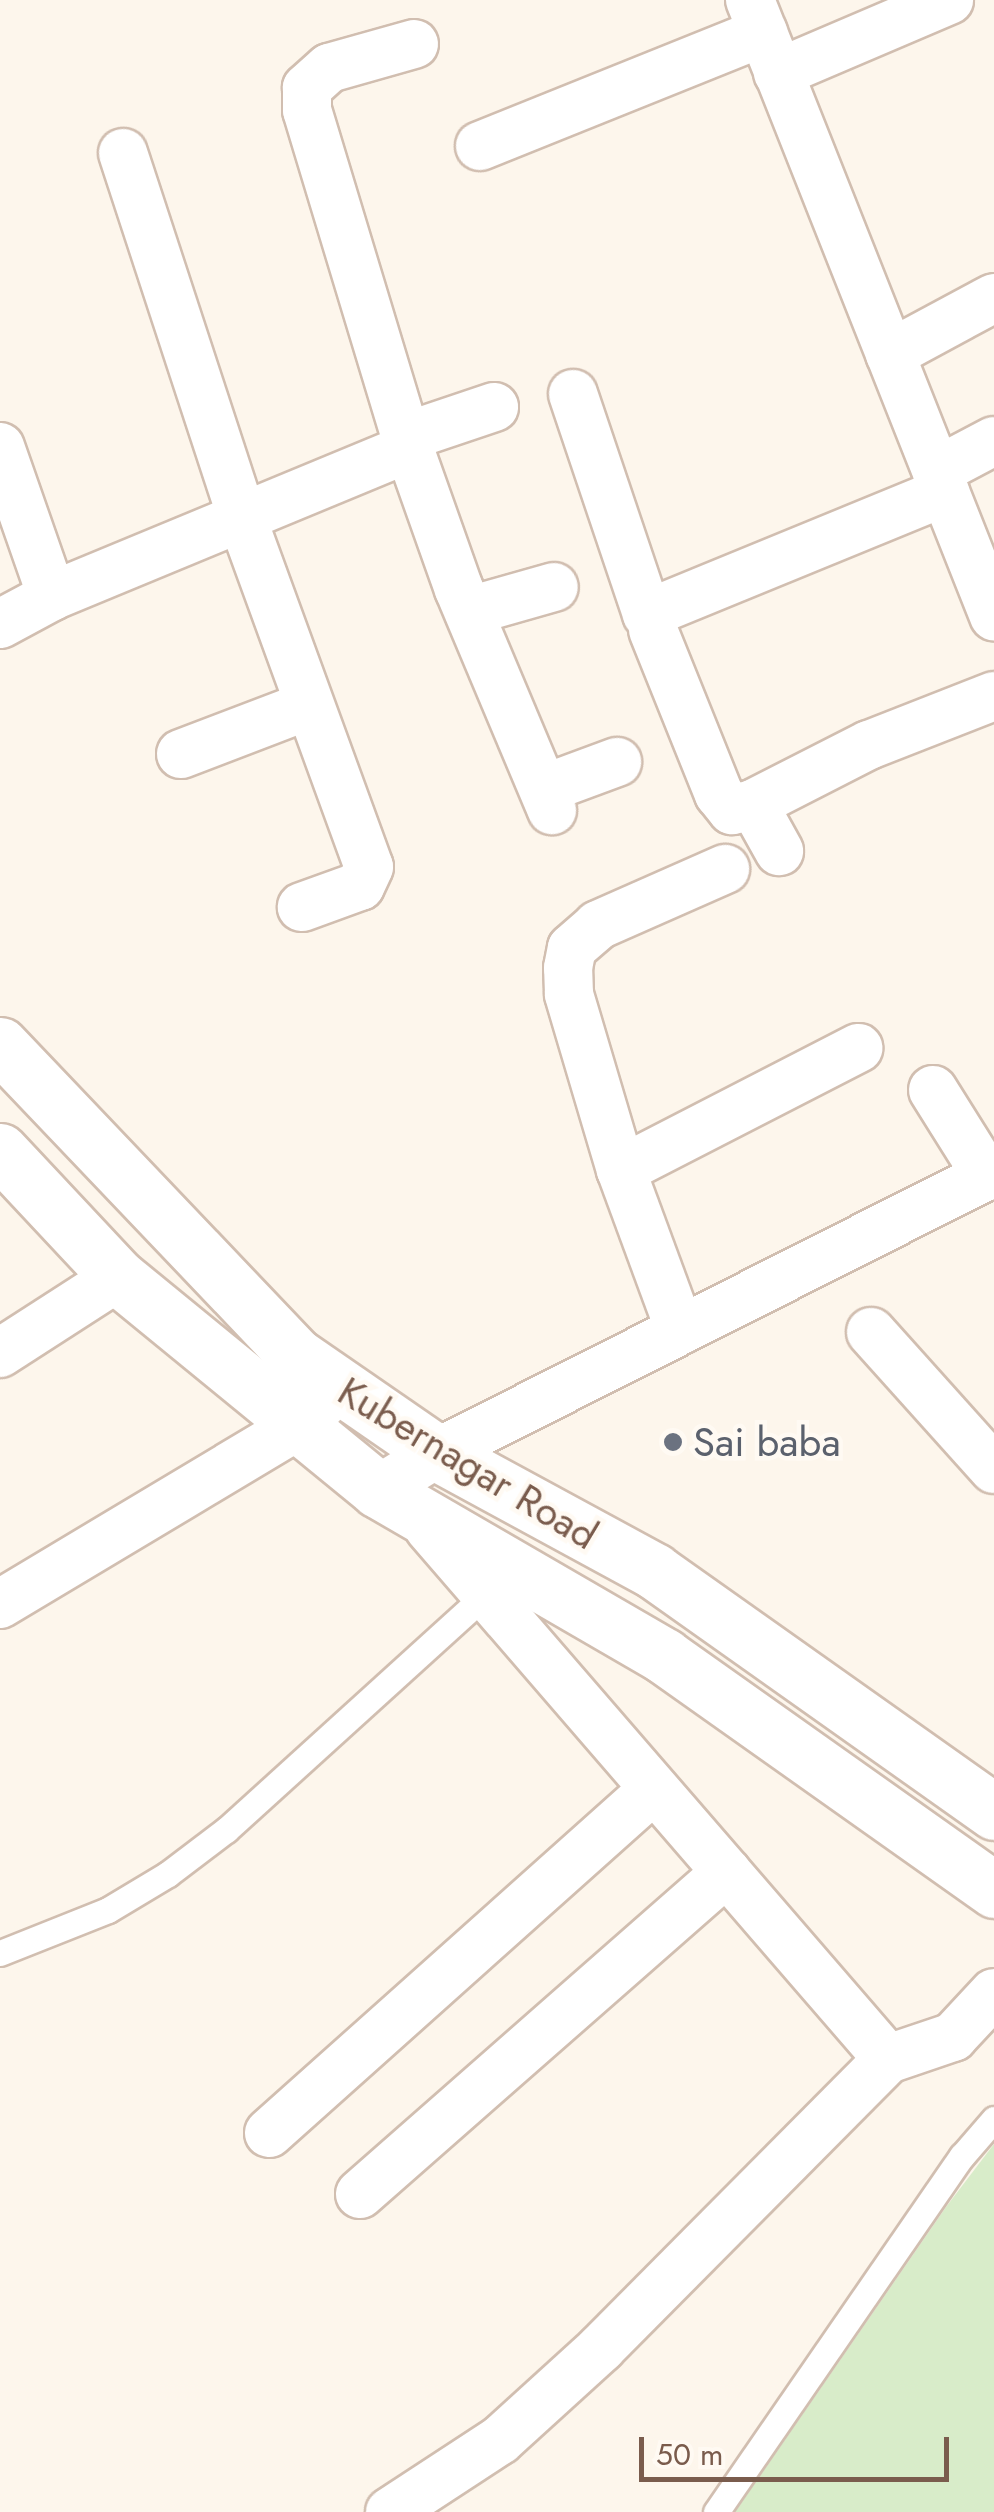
<!DOCTYPE html>
<html>
<head>
<meta charset="utf-8">
<style>
	body { margin:0 }
	#map { position:relative; width:994px; height:2512px; overflow:hidden; background:#fdf6ec; font-family:Jost,sans-serif }
	div>[style] { position:absolute }
	[style*='--x'] { left:calc(var(--x)*1px); top:calc(var(--y)*1px); width:calc(var(--w)*1px); rotate:calc(var(--a)*1deg) }
	.green>* { inset:0; background:#d8ecc9 }
	.roads { filter:drop-shadow(2px 0 #d1beb0) drop-shadow(-2px 0 #d1beb0) drop-shadow(0 2px #d1beb0) drop-shadow(0 -2px #d1beb0) }
	.service>* { height:25px; margin:-12.5px; padding:0 12.5px; transform-origin:12.5px; border-radius:12.5px; background:#fff }
	.minor>* { height:48px; margin:-24px; padding:0 24px; transform-origin:24px; border-radius:24px; background:#fff }
	.secondary>* { height:55px; margin:-27.5px; padding:0 27.5px; transform-origin:27.5px; border-radius:27.5px; background:#fff }
	.dots>* { width:28px; height:28px; translate:-50% -50%; box-sizing:border-box; border:5px solid #fffaf3; border-radius:50% }
	span { translate:-50% -50%; white-space:nowrap; text-align:center; line-height:1.15; -webkit-text-stroke:9px #fffaf3; paint-order:stroke }
	.worship-label { font-size:40px; color:#5b616d }
	.left { translate:0 -50%; text-align:left }
	.street-label { font-size:40px; color:#7a5c4d }
	.scale { position:absolute; left:639px; top:2437px; width:310px; height:45px; box-sizing:border-box; border:5px solid #7a5c4d; border-top:0; padding-left:12px; font-size:30px; line-height:35px; white-space:nowrap; color:#7a5c4d; -webkit-text-stroke:8px #fffaf3; paint-order:stroke }
</style>
</head>
<body>
<div id="map">
	<div class="green">
		<i style="clip-path:polygon(994px 2144px,994px 2512px,735px 2512px,946px 2207px)"></i>
	</div>
	<div class="roads">
		<div class="service">
			<i style="--x:0;--y:1953;--w:116;--a:-21.7"></i>
			<i style="--x:108;--y:1910;--w:70;--a:-31"></i>
			<i style="--x:168;--y:1874;--w:73;--a:-37.2"></i>
			<i style="--x:226;--y:1830;--w:351;--a:-42.2"></i>
			<i style="--x:716;--y:2512;--w:433;--a:-55.4"></i>
			<i style="--x:962;--y:2156;--w:49;--a:-49.1"></i>
		</div>
		<div class="minor">
			<i style="--x:750;--y:0;--w:663;--a:68.39"></i>
			<i style="--x:414;--y:44;--w:88;--a:164.2"></i>
			<i style="--x:329;--y:68;--w:30;--a:138"></i>
			<i style="--x:307;--y:88;--w:22;--a:90"></i>
			<i style="--x:307;--y:110;--w:353;--a:73.2"></i>
			<i style="--x:409;--y:448;--w:150;--a:70.5"></i>
			<i style="--x:459;--y:589;--w:240;--a:67.2"></i>
			<i style="--x:778;--y:73;--w:186;--a:-23.1"></i>
			<i style="--x:480;--y:146;--w:305;--a:-21.9"></i>
			<i style="--x:123;--y:153;--w:387;--a:71.9"></i>
			<i style="--x:243;--y:521;--w:368;--a:70"></i>
			<i style="--x:369;--y:867;--w:21;--a:115"></i>
			<i style="--x:360;--y:886;--w:62;--a:160.1"></i>
			<i style="--x:890;--y:354;--w:118;--a:-28.3"></i>
			<i style="--x:573;--y:394;--w:232;--a:71.4"></i>
			<i style="--x:647;--y:614;--w:322;--a:-22.3"></i>
			<i style="--x:405;--y:437;--w:94;--a:-18.6"></i>
			<i style="--x:0;--y:447;--w:158;--a:70.8"></i>
			<i style="--x:937;--y:471;--w:64;--a:-27.8"></i>
			<i style="--x:469;--y:611;--w:88;--a:-15.8"></i>
			<i style="--x:0;--y:624;--w:59;--a:-28.3"></i>
			<i style="--x:52;--y:596;--w:386;--a:-22.5"></i>
			<i style="--x:653;--y:630;--w:177;--a:68.1"></i>
			<i style="--x:719;--y:794;--w:21;--a:51"></i>
			<i style="--x:732;--y:810;--w:22;--a:-16"></i>
			<i style="--x:753;--y:804;--w:54;--a:61"></i>
			<i style="--x:181;--y:754;--w:137;--a:-20.9"></i>
			<i style="--x:544;--y:789;--w:78;--a:-20.3"></i>
			<i style="--x:753;--y:804;--w:130;--a:-27"></i>
			<i style="--x:869;--y:745;--w:134;--a:-21.4"></i>
			<i style="--x:933;--y:1090;--w:102;--a:57.9"></i>
			<i style="--x:621;--y:1170;--w:267;--a:-27.2"></i>
			<i style="--x:680;--y:1330;--w:171;--a:-110.2"></i>
			<i style="--x:621;--y:1170;--w:184;--a:-106.5"></i>
			<i style="--x:569;--y:994;--w:26;--a:-92"></i>
			<i style="--x:568;--y:968;--w:20;--a:-79"></i>
			<i style="--x:572;--y:948;--w:35;--a:-41"></i>
			<i style="--x:598;--y:925;--w:139;--a:-23.8"></i>
			<i style="--x:871;--y:1332;--w:184;--a:48.1"></i>
			<i style="--x:0;--y:1353;--w:140;--a:-32.8"></i>
			<i style="--x:378;--y:1490;--w:70;--a:-32.1"></i>
			<i style="--x:437;--y:1453;--w:624;--a:-26.77"></i>
			<i style="--x:429;--y:1528;--w:702;--a:49.16"></i>
			<i style="--x:888;--y:2059;--w:69;--a:-18.7"></i>
			<i style="--x:953;--y:2037;--w:60;--a:-47"></i>
			<i style="--x:0;--y:1604;--w:353;--a:-30.9"></i>
			<i style="--x:303;--y:1423;--w:28;--a:-45"></i>
			<i style="--x:269;--y:2133;--w:516;--a:-41.78"></i>
			<i style="--x:360;--y:2194;--w:488;--a:-41.3"></i>
			<i style="--x:390;--y:2512;--w:131;--a:-33.2"></i>
			<i style="--x:500;--y:2440;--w:137;--a:-42.3"></i>
			<i style="--x:601;--y:2348;--w:407;--a:-45.2"></i>
		</div>
		<div class="secondary">
			<i style="--x:0;--y:1045;--w:428;--a:46.4"></i>
			<i style="--x:295;--y:1355;--w:173;--a:34.6"></i>
			<i style="--x:437;--y:1453;--w:247;--a:28.5"></i>
			<i style="--x:654;--y:1571;--w:417;--a:35.3"></i>
			<i style="--x:0;--y:1151;--w:173;--a:46.9"></i>
			<i style="--x:118;--y:1277;--w:336;--a:39.3"></i>
			<i style="--x:378;--y:1490;--w:331;--a:30.1"></i>
			<i style="--x:664;--y:1656;--w:405;--a:35.3"></i>
		</div>
	</div>
	<div class="dots">
		<i style="left:673px;top:1442px;background:#6b7280"></i>
	</div>
	<div class="worship-label">
		<span class="left" style="left:693px;top:1442px">Sai baba</span>
	</div>
	<div class="street-label">
		<span style="left:468px;top:1463px;rotate:31deg">Kubernagar Road</span>
	</div>
	<div class="scale">50 m</div>
</div>
</body>
</html>
